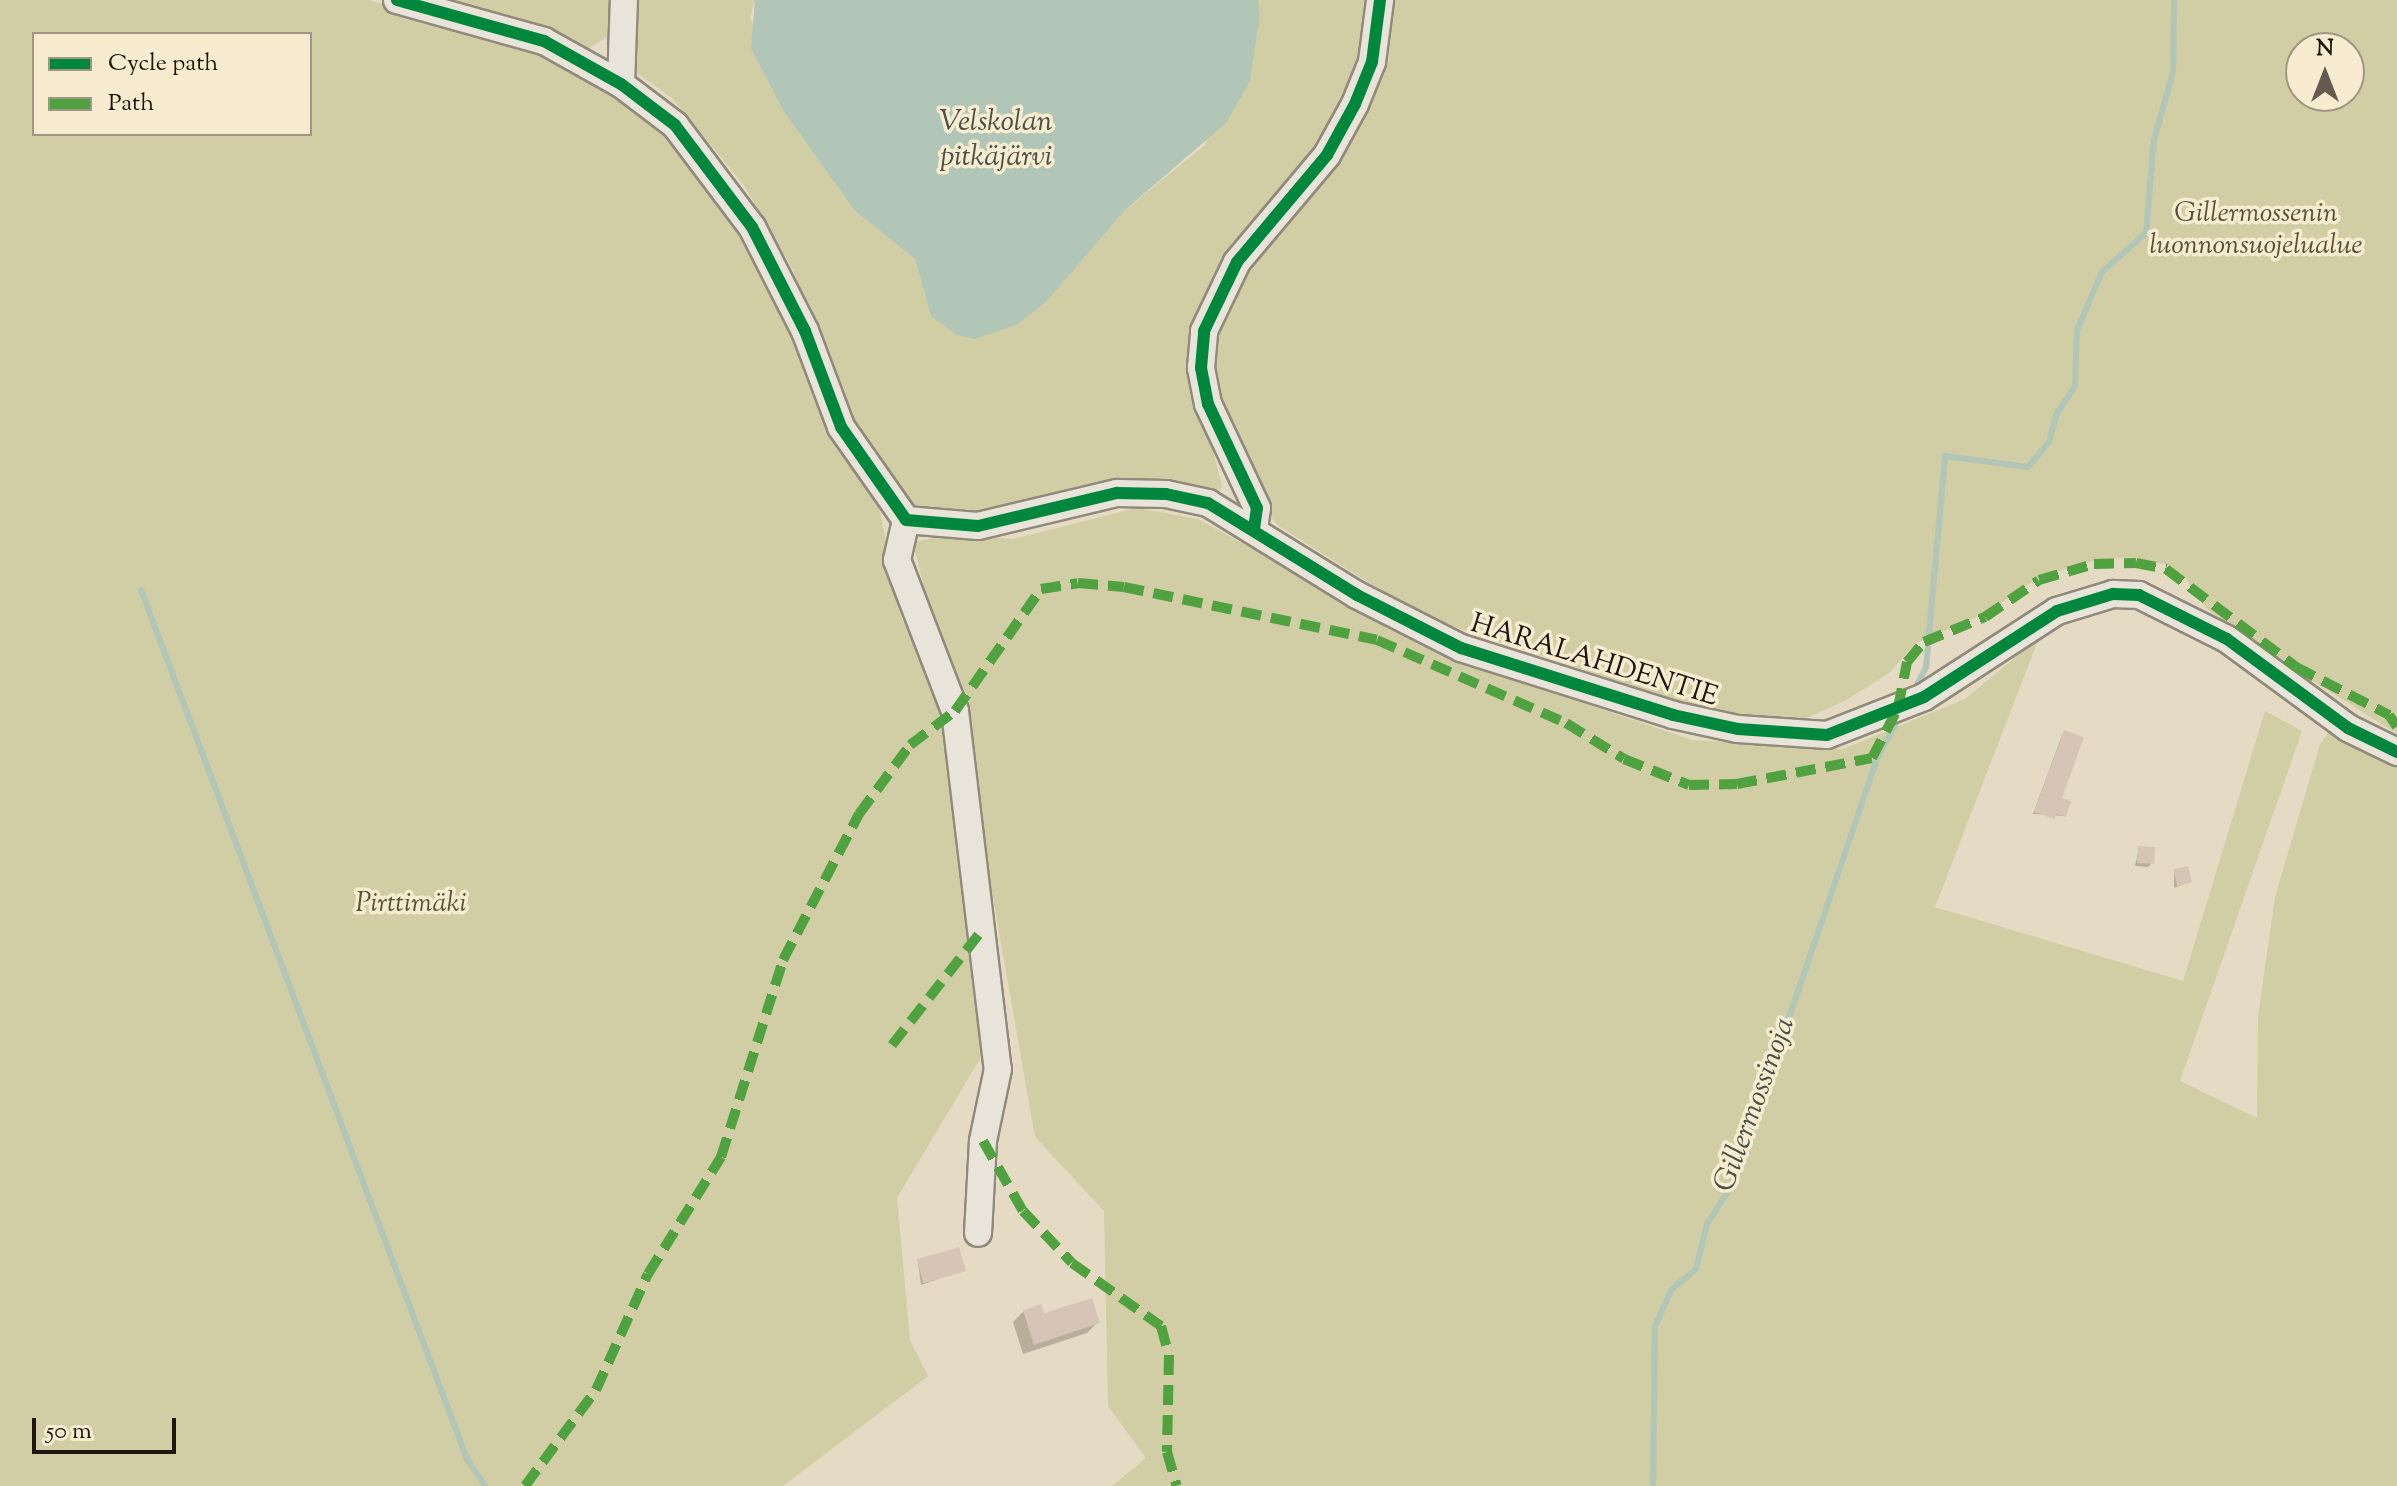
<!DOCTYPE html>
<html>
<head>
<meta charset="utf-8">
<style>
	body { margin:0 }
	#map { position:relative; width:2397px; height:1486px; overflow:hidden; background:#e5dbc4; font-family:"Sorts Mill Goudy",serif }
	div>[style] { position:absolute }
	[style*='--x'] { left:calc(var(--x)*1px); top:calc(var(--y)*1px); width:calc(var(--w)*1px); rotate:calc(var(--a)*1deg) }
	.green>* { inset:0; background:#d1cda4 }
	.water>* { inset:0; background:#b1c6b7 }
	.shadow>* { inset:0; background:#0003 }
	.stream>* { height:6px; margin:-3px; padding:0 3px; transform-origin:3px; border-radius:3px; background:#b1c6b7 }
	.building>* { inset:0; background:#d6c5b6; transform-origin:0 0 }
	.roads { filter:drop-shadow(2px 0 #918a7c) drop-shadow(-2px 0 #918a7c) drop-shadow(0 2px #918a7c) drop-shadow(0 -2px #918a7c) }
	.minor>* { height:26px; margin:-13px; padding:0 13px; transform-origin:13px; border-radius:13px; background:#e9e4d9 }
	.quiet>* { height:10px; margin-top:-5px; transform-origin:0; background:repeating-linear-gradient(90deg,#50a13f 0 20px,transparent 0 30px) }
	.cycleway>* { height:12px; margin:-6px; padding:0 6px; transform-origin:6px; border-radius:6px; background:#00873e }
	span { translate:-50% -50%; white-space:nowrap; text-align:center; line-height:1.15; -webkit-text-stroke:7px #f7ecd0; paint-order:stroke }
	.park-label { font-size:28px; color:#58523a; font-style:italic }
	.street-label { font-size:28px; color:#20160f }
	.water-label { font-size:30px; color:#4b5048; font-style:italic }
	.legend { position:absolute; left:32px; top:32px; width:280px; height:104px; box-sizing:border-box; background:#f7ecd0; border:2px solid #a19683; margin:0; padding:10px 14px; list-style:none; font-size:24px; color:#20160f }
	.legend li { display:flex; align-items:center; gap:16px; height:40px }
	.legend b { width:40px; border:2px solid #a19683 }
	.north { position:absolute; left:2285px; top:32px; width:80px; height:80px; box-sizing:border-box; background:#f7ecd0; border:2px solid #a19683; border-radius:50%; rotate:0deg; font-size:22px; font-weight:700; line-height:32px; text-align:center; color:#20160f }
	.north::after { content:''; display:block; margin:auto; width:28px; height:36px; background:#655b4e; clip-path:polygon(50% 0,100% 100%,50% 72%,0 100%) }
	.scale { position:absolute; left:32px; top:1418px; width:144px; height:36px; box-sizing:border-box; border:4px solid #20160f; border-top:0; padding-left:10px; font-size:24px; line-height:28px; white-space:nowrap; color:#20160f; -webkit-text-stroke:6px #f7ecd0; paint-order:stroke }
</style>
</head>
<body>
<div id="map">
	<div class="green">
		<i style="clip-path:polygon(evenodd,0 0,369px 0,556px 59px,616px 89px,684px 147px,734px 218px,777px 297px,838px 449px,879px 508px,902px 619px,915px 646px,944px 656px,937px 692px,959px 810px,984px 1052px,897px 1198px,910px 1340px,928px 1376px,783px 1486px,0 1486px,0 0,34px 34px,310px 34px,310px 134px,34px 134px,34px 34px)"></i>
		<i style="clip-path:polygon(436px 0,617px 0,617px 31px,586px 50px,548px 32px)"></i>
		<i style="clip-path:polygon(638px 0,755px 0,750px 17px,784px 112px,855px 211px,915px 259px,931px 316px,1092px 244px,1124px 211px,1205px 145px,1260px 14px,1258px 0,1374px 0,1350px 102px,1199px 330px,1202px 405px,1222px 487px,1213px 498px,1138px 479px,976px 514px,916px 507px,890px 487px,854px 429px,792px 268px,743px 184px,672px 98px,637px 73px)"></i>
		<i style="clip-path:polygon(evenodd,1384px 0,2397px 0,2397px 734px,2241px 635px,2205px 607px,2184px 576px,2168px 565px,2132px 557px,2093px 561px,2039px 577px,1986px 613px,1916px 643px,1889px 673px,1845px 701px,1797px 722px,1727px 717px,1422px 616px,1277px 525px,1263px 507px,1213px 402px,1210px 333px,1242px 265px,1332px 159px,1384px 0,2301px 48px,2349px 48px,2349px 96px,2301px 96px,2301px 48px)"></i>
		<i style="clip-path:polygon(1137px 508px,1198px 519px,1448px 657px,1692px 740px,1843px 749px,1965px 699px,2039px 638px,1935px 907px,2183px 981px,2265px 711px,2302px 731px,2180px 1081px,2257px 1118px,2258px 1017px,2275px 897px,2320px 744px,2329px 732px,2397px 767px,2397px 1486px,1112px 1486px,1146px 1458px,1108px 1406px,1104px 1211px,1035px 1137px,978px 812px,913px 542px,950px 535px,1014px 539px)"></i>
	</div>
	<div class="water">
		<i style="clip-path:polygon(755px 0,1258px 0,1260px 14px,1250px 81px,1226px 123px,1124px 211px,1045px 303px,1016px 325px,975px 339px,957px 335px,931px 316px,915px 259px,855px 211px,784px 112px,751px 48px)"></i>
	</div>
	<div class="shadow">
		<i style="clip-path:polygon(2062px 735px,2059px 800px,2064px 816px,2033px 814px)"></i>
		<i style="clip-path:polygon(2139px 848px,2151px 864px,2148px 867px,2135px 866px)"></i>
		<i style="clip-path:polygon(2174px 871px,2190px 882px,2174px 888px)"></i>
		<i style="clip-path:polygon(918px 1262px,964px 1270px,921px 1285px)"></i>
		<i style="clip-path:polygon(1024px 1311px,1098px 1322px,1087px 1333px,1023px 1354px,1013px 1322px)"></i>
	</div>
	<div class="stream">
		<i style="--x:141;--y:590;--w:928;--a:69.44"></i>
		<i style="--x:467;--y:1459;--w:32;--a:56"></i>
		<i style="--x:1929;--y:633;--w:178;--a:-84.8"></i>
		<i style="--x:1945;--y:456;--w:84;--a:7.5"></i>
		<i style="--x:2028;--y:467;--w:33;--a:-50"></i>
		<i style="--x:2049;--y:442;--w:30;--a:-75"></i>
		<i style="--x:2057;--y:413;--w:32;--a:-56"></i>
		<i style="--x:2075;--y:386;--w:56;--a:-88"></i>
		<i style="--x:2077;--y:330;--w:63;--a:-66.7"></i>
		<i style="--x:2102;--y:272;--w:59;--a:-41.6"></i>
		<i style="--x:2146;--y:233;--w:93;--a:-85.1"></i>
		<i style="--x:2154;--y:140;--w:71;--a:-74.4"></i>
		<i style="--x:2173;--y:72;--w:72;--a:-89.2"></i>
		<i style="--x:1917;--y:685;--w:20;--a:-63"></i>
		<i style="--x:1926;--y:667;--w:19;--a:-84"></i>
		<i style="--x:1653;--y:1486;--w:159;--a:-89.3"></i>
		<i style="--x:1655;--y:1327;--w:40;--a:-66.6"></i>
		<i style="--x:1671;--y:1290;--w:33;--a:-40"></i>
		<i style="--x:1696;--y:1269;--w:46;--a:-76.3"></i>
		<i style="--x:1707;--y:1224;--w:46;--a:-57.3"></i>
		<i style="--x:1732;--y:1185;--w:455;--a:-71.2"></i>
		<i style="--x:1879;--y:754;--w:35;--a:-61"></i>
	</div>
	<div class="building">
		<i style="clip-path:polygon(2064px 730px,2084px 737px,2062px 798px,2071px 801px,2066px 817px,2056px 814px,2055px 819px,2034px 812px)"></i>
		<i style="left:2138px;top:846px;width:17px;height:17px;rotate:3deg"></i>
		<i style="left:2188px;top:866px;width:17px;height:15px;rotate:77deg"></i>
		<i style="left:959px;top:1247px;width:25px;height:44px;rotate:74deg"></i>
		<i style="clip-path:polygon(1092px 1298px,1100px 1323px,1034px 1345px,1023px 1310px,1041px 1304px,1044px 1313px)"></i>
	</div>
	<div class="roads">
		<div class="minor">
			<i style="--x:397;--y:0;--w:153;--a:15.6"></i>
			<i style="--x:544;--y:41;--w:88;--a:29.2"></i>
			<i style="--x:621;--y:84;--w:68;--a:37.2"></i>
			<i style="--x:675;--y:125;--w:128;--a:53"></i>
			<i style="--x:752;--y:227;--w:117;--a:63"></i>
			<i style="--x:805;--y:331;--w:103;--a:69.4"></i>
			<i style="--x:841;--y:427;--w:113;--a:55"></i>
			<i style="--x:906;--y:520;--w:72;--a:4.8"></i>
			<i style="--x:978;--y:526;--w:143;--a:-13.4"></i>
			<i style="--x:1117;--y:493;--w:49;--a:1.2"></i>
			<i style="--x:1166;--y:494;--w:43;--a:12.1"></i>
			<i style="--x:1208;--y:503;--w:175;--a:31.7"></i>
			<i style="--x:1357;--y:595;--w:117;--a:27"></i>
			<i style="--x:1461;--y:648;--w:222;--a:17.5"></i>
			<i style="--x:1673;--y:715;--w:66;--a:12.2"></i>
			<i style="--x:1738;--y:729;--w:89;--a:3.9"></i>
			<i style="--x:1827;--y:735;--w:104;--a:-21.4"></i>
			<i style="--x:1924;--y:697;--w:158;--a:-32.9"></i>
			<i style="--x:2057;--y:611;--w:59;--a:-16.9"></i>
			<i style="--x:2113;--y:594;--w:26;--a:2"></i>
			<i style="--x:2139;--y:595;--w:98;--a:26.6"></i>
			<i style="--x:2227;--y:639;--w:150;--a:36.3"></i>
			<i style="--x:2348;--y:728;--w:55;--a:26.1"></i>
			<i style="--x:621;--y:84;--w:84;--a:-88"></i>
			<i style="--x:906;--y:520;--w:41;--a:102.7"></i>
			<i style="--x:897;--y:560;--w:162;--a:69"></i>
			<i style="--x:955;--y:711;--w:361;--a:83.2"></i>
			<i style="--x:998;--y:1069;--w:74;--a:101.8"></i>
			<i style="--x:983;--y:1141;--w:92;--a:93.1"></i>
			<i style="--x:1254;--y:529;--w:21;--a:-82"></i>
			<i style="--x:1257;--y:508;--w:115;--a:-115.2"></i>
			<i style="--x:1208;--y:404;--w:37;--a:-101"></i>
			<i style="--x:1201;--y:368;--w:37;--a:-85"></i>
			<i style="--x:1204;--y:331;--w:76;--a:-64.4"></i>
			<i style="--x:1237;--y:262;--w:140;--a:-49.9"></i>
			<i style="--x:1327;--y:155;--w:58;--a:-61.2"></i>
			<i style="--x:1355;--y:104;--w:45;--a:-68"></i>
			<i style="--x:1372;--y:62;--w:63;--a:-82.6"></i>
		</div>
	</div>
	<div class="quiet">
		<i style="--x:892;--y:1045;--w:147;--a:-51.9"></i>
		<i style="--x:983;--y:1141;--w:81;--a:60.3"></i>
		<i style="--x:1023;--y:1211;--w:71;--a:46.7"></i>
		<i style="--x:1072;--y:1263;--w:109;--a:35.3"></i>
		<i style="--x:1161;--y:1326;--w:30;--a:75"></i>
		<i style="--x:1169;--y:1355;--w:97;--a:91.2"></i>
		<i style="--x:1167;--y:1452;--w:35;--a:74"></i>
		<i style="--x:525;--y:1486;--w:119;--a:-53.5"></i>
		<i style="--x:596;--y:1390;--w:127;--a:-65.9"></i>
		<i style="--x:648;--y:1274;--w:138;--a:-58"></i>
		<i style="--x:721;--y:1157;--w:207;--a:-72.5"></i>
		<i style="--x:783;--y:960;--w:165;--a:-62.5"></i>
		<i style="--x:859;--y:814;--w:86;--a:-53.5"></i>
		<i style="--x:910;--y:745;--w:56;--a:-37.1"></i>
		<i style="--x:955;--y:711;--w:149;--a:-54.8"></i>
		<i style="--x:1041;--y:589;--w:37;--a:-9"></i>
		<i style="--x:1078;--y:583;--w:46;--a:5"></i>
		<i style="--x:1124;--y:587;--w:258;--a:11.8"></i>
		<i style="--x:1377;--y:640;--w:206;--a:23.7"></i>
		<i style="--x:1566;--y:723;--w:68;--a:31.8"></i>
		<i style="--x:1624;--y:759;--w:70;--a:21.8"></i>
		<i style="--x:1689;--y:785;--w:48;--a:-1.2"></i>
		<i style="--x:1737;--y:784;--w:137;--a:-10.9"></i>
		<i style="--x:1872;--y:758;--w:56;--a:-62.5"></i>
		<i style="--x:1898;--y:708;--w:47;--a:-78.9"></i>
		<i style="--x:1907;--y:662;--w:26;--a:-50"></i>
		<i style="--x:1924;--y:642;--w:66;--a:-22.3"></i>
		<i style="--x:1985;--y:617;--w:65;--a:-34.4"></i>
		<i style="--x:2039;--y:580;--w:57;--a:-16.2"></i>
		<i style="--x:2094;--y:564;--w:42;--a:-1.4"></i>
		<i style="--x:2136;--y:563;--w:31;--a:11"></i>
		<i style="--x:2166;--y:569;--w:163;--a:37"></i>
		<i style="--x:2296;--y:667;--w:105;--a:27.3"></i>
		<i style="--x:2389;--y:715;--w:14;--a:56"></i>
	</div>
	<div class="cycleway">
		<i style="--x:397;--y:0;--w:153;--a:15.6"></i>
		<i style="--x:544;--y:41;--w:88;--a:29.2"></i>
		<i style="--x:621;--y:84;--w:68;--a:37.2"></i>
		<i style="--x:675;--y:125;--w:128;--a:53"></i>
		<i style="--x:752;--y:227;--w:117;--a:63"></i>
		<i style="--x:805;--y:331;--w:103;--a:69.4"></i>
		<i style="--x:841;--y:427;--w:113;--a:55"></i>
		<i style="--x:906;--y:520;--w:72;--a:4.8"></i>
		<i style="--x:978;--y:526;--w:143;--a:-13.4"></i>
		<i style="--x:1117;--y:493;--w:49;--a:1.2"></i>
		<i style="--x:1166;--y:494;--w:43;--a:12.1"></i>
		<i style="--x:1208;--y:503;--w:175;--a:31.7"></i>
		<i style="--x:1357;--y:595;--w:117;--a:27"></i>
		<i style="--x:1461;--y:648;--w:222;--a:17.5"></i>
		<i style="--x:1673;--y:715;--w:66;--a:12.2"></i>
		<i style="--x:1738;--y:729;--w:89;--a:3.9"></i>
		<i style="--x:1827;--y:735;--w:104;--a:-21.4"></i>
		<i style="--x:1924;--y:697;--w:158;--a:-32.9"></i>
		<i style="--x:2057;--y:611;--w:59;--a:-16.9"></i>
		<i style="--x:2113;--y:594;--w:26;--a:2"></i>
		<i style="--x:2139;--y:595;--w:98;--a:26.6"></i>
		<i style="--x:2227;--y:639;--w:150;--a:36.3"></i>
		<i style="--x:2348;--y:728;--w:55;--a:26.1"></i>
		<i style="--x:1254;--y:529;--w:21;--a:-82"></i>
		<i style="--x:1257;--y:508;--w:115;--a:-115.2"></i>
		<i style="--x:1208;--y:404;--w:37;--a:-101"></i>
		<i style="--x:1201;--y:368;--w:37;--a:-85"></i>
		<i style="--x:1204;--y:331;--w:76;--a:-64.4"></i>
		<i style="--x:1237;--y:262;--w:140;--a:-49.9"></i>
		<i style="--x:1327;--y:155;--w:58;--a:-61.2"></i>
		<i style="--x:1355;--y:104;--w:45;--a:-68"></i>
		<i style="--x:1372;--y:62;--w:63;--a:-82.6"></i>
	</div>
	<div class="park-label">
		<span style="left:2256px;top:230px">Gillermossenin<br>luonnonsuojelualue</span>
		<span style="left:411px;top:904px">Pirttimäki</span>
	</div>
	<div class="street-label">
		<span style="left:1594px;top:661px;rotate:17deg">HARALAHDENTIE</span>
	</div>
	<div class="water-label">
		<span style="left:996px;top:140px">Velskolan<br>pitkäjärvi</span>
		<span style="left:1756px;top:1105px;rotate:-70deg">Gillermossinoja</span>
	</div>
	<ul class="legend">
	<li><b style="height:10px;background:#00873e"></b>Cycle path</li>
	<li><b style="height:10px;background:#50a13f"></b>Path</li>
	</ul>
	<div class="north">N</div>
	<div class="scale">50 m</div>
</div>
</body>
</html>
